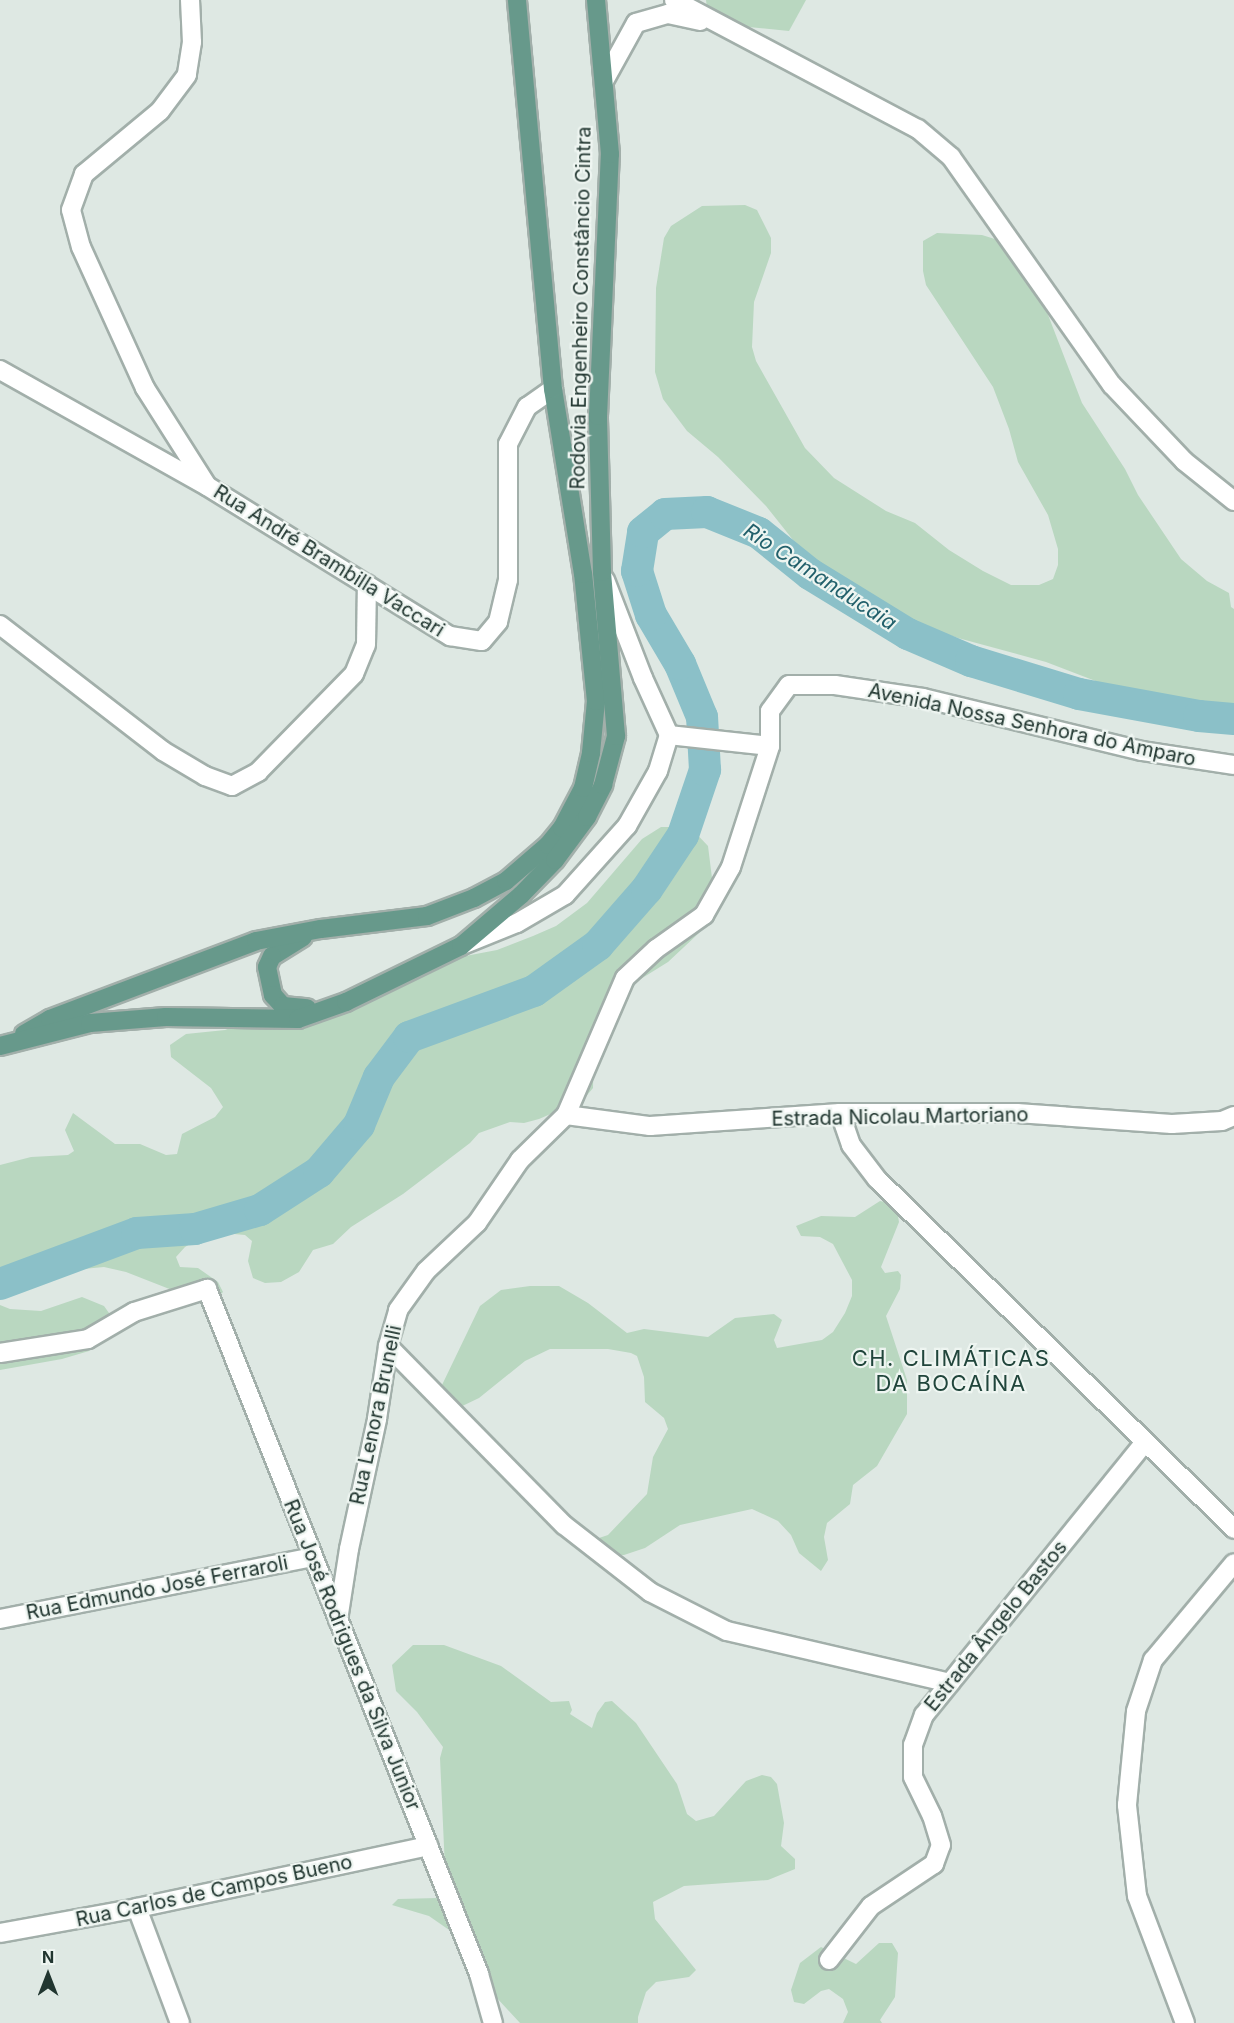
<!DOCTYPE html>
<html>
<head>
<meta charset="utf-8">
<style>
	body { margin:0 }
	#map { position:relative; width:1234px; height:2023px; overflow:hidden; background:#dee8e3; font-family:Inter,sans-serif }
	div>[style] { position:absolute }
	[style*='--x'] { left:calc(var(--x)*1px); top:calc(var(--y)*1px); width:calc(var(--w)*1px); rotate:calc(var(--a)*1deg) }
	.green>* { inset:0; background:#b9d7c0 }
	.river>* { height:32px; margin:-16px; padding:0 16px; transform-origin:16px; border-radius:16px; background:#8bc0c8 }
	.roads { filter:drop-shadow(2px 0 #a2afaa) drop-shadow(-2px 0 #a2afaa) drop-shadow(0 2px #a2afaa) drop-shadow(0 -2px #a2afaa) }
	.minor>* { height:18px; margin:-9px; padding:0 9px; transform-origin:9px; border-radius:9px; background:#fff }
	.secondary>* { height:18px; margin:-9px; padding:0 9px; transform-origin:9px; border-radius:9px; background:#fff }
	.primary>* { height:18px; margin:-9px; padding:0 9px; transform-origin:9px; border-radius:9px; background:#67998b }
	span { translate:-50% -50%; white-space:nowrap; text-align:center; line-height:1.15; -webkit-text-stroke:4.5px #eef5f1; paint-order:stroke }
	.street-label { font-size:20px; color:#213630 }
	.water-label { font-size:21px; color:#22606b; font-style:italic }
	.quarter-label { font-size:22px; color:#20453b; letter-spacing:1.5px }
	.north { position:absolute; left:18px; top:1945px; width:60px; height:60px; -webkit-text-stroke:4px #eef5f1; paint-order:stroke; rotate:0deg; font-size:16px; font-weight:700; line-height:24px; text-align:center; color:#213630 }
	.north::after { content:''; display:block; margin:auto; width:21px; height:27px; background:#213630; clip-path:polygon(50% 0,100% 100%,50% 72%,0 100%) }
</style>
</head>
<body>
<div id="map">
	<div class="green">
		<i style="clip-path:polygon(706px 0,806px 0,789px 31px,728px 25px,707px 8px)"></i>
		<i style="clip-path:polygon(745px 205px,757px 210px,771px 238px,771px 253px,754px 302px,752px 347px,756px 361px,805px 448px,834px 478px,886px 511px,915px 523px,949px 550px,983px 571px,1011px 585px,1039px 585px,1053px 579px,1058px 565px,1058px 549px,1048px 515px,1018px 462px,1009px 429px,993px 387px,926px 285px,923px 271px,923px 241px,937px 233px,982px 235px,998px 240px,1011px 253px,1045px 307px,1082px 403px,1125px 469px,1138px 495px,1181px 559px,1207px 581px,1229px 593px,1231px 607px,1234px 609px,1234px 718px,1169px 698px,1139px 696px,1119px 690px,1046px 662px,958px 638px,884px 612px,822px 573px,809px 560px,766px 506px,718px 457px,687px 431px,663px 399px,655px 372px,656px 288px,664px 238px,671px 226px,702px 206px)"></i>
		<i style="clip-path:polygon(661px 827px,690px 827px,708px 846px,714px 894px,707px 921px,699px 933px,668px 962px,615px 995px,594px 1026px,593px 1088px,583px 1100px,539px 1119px,524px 1123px,510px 1122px,479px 1133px,470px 1143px,403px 1194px,351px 1227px,333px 1244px,313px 1250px,299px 1272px,281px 1282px,265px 1283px,253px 1278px,248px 1261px,252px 1241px,245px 1235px,234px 1234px,201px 1237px,185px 1247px,176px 1257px,180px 1267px,198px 1268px,218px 1282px,223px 1292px,219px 1296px,172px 1290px,126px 1272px,104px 1267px,83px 1269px,51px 1279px,27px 1270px,0 1271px,0 1165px,31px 1157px,68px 1155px,74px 1151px,65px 1130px,73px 1113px,115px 1144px,140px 1144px,166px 1155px,177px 1154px,182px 1134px,215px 1117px,223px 1107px,211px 1088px,171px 1057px,170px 1045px,186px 1034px,225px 1030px,264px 1015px,334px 1012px,439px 961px,497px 950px,533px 936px,556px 926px,587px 903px,642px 839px)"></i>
		<i style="clip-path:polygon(880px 1201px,890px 1203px,897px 1210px,899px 1222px,881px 1267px,885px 1273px,898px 1271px,901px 1275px,900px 1289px,886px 1316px,907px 1380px,907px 1414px,877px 1466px,853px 1485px,850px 1504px,827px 1523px,824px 1537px,828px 1560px,821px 1571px,799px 1553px,791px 1535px,778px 1521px,752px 1509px,680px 1525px,645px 1548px,624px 1555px,608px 1555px,593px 1540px,608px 1535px,647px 1494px,653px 1457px,668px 1429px,664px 1418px,645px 1402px,644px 1377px,637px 1356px,631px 1353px,608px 1349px,550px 1349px,525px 1361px,479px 1398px,454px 1410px,442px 1385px,480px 1306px,501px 1290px,530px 1286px,559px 1286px,588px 1303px,627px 1333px,644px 1329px,708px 1337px,735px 1318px,774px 1314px,782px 1320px,774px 1340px,777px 1348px,822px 1340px,833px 1332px,845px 1313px,852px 1296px,852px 1280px,833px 1244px,820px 1237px,801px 1236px,796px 1226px,821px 1216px,855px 1217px)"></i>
		<i style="clip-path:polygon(82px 1297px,104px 1306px,114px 1320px,105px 1338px,89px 1351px,62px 1359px,0 1370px,0 1305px,10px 1309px,41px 1311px)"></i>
		<i style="clip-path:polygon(413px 1645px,444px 1645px,501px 1666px,551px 1702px,569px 1701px,572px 1710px,570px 1714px,592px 1728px,597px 1713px,605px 1702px,612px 1701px,636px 1723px,677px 1784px,687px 1814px,696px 1821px,714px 1816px,746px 1781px,762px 1775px,771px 1777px,777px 1784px,784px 1823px,781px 1846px,795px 1859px,795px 1869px,768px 1880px,684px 1886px,653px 1902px,655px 1919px,696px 1970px,689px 1977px,656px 1982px,646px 1992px,638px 2017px,638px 2023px,520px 2023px,496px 1997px,452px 1932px,429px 1916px,392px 1905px,398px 1899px,438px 1898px,446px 1891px,440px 1758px,443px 1747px,417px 1712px,396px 1691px,392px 1665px)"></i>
		<i style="clip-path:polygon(879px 1943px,892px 1943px,898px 1953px,895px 1997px,880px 2020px,882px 2023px,843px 2023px,848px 2012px,843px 1999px,829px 1989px,821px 1991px,804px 2004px,794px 2002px,791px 1990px,800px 1963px,821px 1947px,856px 1964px)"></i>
	</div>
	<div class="river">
		<i style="--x:0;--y:1284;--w:146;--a:-20.4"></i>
		<i style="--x:137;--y:1233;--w:58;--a:-3.9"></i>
		<i style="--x:195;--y:1229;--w:68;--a:-16.3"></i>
		<i style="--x:260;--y:1210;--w:70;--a:-32.8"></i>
		<i style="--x:319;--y:1172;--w:62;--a:-49.6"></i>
		<i style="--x:359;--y:1125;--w:52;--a:-67.4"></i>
		<i style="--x:379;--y:1077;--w:50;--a:-53.1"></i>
		<i style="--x:409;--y:1037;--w:133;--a:-20.2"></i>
		<i style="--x:534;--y:991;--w:79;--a:-35.7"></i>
		<i style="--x:598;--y:945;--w:74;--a:-48.8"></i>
		<i style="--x:647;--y:889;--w:65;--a:-56.3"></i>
		<i style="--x:683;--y:835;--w:69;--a:-71.3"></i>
		<i style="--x:705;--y:770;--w:53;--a:-93.2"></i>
		<i style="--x:702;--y:717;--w:57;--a:-112.5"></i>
		<i style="--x:680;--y:664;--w:57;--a:-120.6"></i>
		<i style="--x:651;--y:615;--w:46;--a:-107.7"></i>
		<i style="--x:637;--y:571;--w:39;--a:-81"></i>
		<i style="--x:643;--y:532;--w:28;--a:-39"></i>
		<i style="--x:665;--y:514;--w:42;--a:-2.7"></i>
		<i style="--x:707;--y:512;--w:56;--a:22"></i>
		<i style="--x:759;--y:533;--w:65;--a:38.8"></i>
		<i style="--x:810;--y:574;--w:115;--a:31.5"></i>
		<i style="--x:908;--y:634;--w:69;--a:23.2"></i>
		<i style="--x:971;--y:661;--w:113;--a:17"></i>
		<i style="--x:1079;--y:694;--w:122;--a:10.4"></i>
		<i style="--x:1199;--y:716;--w:35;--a:5"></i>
	</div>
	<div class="roads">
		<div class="minor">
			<i style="--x:190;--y:0;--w:42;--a:87.3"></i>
			<i style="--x:192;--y:42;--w:33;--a:99"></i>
			<i style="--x:187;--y:75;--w:45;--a:126.9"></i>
			<i style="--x:160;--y:111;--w:99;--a:140.3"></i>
			<i style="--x:84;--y:174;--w:38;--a:110"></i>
			<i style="--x:71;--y:210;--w:38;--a:75"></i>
			<i style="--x:81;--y:247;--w:155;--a:65.6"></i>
			<i style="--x:145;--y:388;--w:114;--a:57.6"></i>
			<i style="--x:0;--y:370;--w:237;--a:29.3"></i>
			<i style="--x:207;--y:486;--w:286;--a:31.7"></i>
			<i style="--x:450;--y:636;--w:32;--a:9"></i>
			<i style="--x:482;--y:641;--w:25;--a:-50"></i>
			<i style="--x:498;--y:622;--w:43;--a:-76.6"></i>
			<i style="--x:508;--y:580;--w:136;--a:-90"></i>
			<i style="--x:508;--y:444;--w:42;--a:-62.8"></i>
			<i style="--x:527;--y:407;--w:32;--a:-35"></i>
			<i style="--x:0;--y:625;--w:206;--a:37.7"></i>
			<i style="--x:163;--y:751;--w:49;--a:30.8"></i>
			<i style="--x:205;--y:776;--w:29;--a:20"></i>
			<i style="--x:232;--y:786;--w:30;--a:-28"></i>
			<i style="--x:258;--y:772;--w:137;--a:-45.6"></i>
			<i style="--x:354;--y:674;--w:31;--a:-68"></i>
			<i style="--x:366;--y:645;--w:61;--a:-89.1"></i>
			<i style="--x:770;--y:746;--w:35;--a:-90"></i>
			<i style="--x:770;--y:711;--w:32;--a:-54"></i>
			<i style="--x:789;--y:685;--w:46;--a:0"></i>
			<i style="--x:835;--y:685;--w:89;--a:8.4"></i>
			<i style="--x:923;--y:698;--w:225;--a:13.6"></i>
			<i style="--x:1142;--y:751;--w:93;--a:8.7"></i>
			<i style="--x:465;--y:944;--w:56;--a:-22"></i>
			<i style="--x:517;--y:923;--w:56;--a:-30.3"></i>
			<i style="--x:565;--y:895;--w:93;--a:-48.1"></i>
			<i style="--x:627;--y:826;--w:63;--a:-60.6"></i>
			<i style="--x:658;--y:771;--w:38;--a:-73"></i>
			<i style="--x:669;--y:735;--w:63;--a:-114.5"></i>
			<i style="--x:643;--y:678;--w:105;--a:-111.2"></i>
			<i style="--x:840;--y:1113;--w:34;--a:71"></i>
			<i style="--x:851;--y:1145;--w:43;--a:52.6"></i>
			<i style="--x:877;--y:1179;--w:500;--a:44.4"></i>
			<i style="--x:566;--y:1115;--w:85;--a:7.5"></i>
			<i style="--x:650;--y:1126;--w:190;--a:-3.9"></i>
			<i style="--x:840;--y:1113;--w:177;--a:0"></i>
			<i style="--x:1017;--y:1113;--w:155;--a:4.1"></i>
			<i style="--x:1172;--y:1124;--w:50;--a:-3.4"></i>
			<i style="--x:1222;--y:1121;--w:13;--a:-23"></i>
			<i style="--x:388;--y:1346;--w:251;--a:45.5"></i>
			<i style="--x:564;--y:1525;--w:109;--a:37.9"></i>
			<i style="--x:650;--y:1592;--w:86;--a:26.9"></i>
			<i style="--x:727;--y:1631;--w:229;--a:13.1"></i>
			<i style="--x:0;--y:1353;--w:89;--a:-9"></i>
			<i style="--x:88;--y:1339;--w:53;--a:-30.4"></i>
			<i style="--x:134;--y:1312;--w:77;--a:-17.5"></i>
			<i style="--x:207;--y:1289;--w:737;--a:68.34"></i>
			<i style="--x:479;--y:1974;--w:51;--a:74.1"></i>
			<i style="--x:0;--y:1619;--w:319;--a:-11.2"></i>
			<i style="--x:338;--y:1620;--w:72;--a:-81.2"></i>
			<i style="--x:349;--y:1549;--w:133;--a:-77.8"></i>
			<i style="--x:377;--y:1419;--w:74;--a:-81.4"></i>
			<i style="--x:388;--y:1346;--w:37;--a:-74"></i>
			<i style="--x:398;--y:1310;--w:48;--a:-54.3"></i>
			<i style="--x:426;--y:1271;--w:70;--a:-43.3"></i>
			<i style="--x:477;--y:1223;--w:76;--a:-55.7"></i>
			<i style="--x:520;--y:1160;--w:64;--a:-44.4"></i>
			<i style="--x:566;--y:1115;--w:149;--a:-66.7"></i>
			<i style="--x:625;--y:978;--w:42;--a:-43.1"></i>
			<i style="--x:656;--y:949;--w:59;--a:-35.3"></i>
			<i style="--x:704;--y:915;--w:55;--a:-60.6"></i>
			<i style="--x:731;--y:867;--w:127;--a:-72.1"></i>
			<i style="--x:770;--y:746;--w:102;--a:-173.8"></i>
			<i style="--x:137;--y:1908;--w:123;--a:69.5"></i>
			<i style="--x:0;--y:1933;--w:139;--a:-10.3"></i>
			<i style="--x:137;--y:1908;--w:298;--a:-12"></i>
			<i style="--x:829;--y:1960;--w:68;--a:-52.1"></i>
			<i style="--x:871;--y:1906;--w:76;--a:-33.7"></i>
			<i style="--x:934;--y:1864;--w:20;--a:-70"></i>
			<i style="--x:941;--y:1845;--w:30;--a:-107"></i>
			<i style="--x:932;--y:1816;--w:43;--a:-116"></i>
			<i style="--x:913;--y:1777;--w:32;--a:-90"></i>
			<i style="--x:913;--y:1745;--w:32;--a:-70"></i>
			<i style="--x:924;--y:1715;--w:351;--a:-51"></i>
			<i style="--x:1185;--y:2023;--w:136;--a:-110.7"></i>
			<i style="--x:1137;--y:1896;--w:92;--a:-96.3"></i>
			<i style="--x:1127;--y:1805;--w:94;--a:-84.5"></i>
			<i style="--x:1136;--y:1711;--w:54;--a:-71.6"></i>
			<i style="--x:1153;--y:1660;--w:126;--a:-50.1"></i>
		</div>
		<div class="secondary">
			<i style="--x:674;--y:0;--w:276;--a:27.9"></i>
			<i style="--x:918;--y:129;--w:43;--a:40.3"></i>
			<i style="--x:951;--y:157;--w:279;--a:54.8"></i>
			<i style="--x:1112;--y:385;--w:105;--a:46.5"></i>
			<i style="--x:1184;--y:461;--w:64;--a:38.7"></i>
			<i style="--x:604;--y:81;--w:66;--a:-61.1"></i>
			<i style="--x:636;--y:23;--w:33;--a:-16"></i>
			<i style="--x:668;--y:14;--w:33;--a:12"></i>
		</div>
		<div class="primary">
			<i style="--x:303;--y:937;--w:36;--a:148"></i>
			<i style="--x:272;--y:956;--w:12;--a:114"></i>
			<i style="--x:267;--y:967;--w:29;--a:78"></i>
			<i style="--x:273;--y:995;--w:15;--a:48"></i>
			<i style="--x:283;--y:1006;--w:24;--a:5"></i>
			<i style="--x:24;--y:1034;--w:30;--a:-30"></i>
			<i style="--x:50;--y:1019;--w:220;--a:-20.7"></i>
			<i style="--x:256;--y:941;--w:66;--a:-10.5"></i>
			<i style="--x:321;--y:929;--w:107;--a:-7"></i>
			<i style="--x:427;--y:916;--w:50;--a:-21"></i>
			<i style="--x:474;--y:898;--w:36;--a:-28"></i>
			<i style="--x:506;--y:881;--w:55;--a:-40.6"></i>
			<i style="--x:548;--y:845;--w:22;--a:-51"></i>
			<i style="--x:562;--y:828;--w:45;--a:-62.3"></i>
			<i style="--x:583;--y:788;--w:36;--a:-77"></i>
			<i style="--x:591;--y:753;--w:52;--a:-84.5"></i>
			<i style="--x:596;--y:701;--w:128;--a:-95.8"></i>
			<i style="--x:583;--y:574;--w:187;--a:-99.2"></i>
			<i style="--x:553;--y:389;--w:391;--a:-95.3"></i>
			<i style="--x:0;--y:1046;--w:93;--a:-14.3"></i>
			<i style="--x:90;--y:1023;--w:76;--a:-4.5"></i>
			<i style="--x:166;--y:1017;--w:132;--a:0.9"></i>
			<i style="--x:298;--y:1019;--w:51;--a:-19.5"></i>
			<i style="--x:346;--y:1002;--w:128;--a:-26"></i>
			<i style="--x:461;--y:946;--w:79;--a:-40.4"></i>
			<i style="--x:521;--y:895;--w:49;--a:-45.8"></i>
			<i style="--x:555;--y:860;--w:54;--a:-53.3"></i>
			<i style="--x:587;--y:817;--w:36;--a:-63"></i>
			<i style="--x:603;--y:785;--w:51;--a:-75.1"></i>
			<i style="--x:616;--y:736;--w:165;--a:-94.9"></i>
			<i style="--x:602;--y:572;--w:156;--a:-91.5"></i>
			<i style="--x:598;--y:416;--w:262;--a:-87.4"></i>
			<i style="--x:610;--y:154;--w:155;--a:-95.2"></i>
		</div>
	</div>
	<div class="street-label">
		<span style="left:581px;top:308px;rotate:-89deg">Rodovia Engenheiro Constâncio Cintra</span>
		<span style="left:329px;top:561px;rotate:32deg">Rua André Brambilla Vaccari</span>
		<span style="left:1032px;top:725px;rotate:12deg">Avenida Nossa Senhora do Amparo</span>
		<span style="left:900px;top:1117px;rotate:-1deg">Estrada Nicolau Martoriano</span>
		<span style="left:376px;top:1415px;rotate:-78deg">Rua Lenora Brunelli</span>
		<span style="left:157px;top:1588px;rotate:-11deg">Rua Edmundo José Ferraroli</span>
		<span style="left:996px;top:1626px;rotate:-51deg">Estrada Ângelo Bastos</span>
		<span style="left:352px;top:1655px;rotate:68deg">Rua José Rodrigues da Silva Junior</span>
		<span style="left:214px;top:1891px;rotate:-12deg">Rua Carlos de Campos Bueno</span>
	</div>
	<div class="water-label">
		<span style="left:820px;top:577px;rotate:33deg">Rio Camanducaia</span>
	</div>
	<div class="quarter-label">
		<span style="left:951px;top:1371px">CH. CLIMÁTICAS<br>DA BOCAÍNA</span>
	</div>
	<div class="north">N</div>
</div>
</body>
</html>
